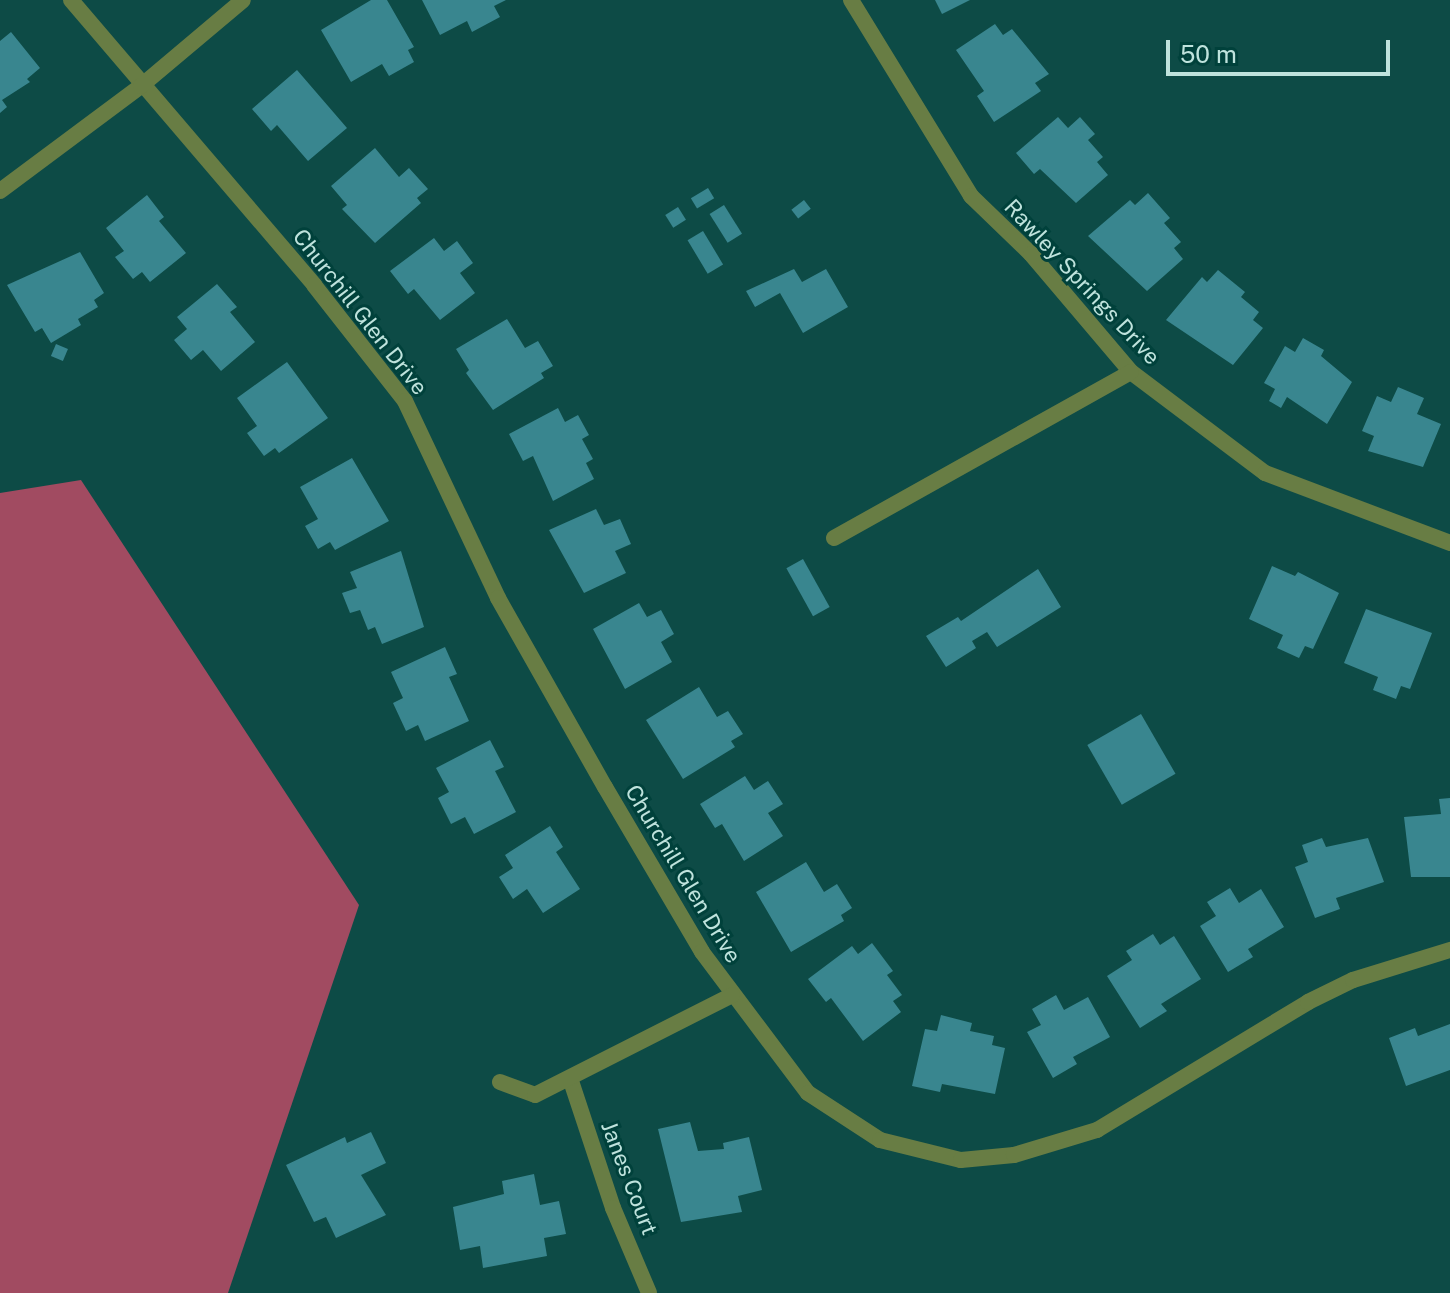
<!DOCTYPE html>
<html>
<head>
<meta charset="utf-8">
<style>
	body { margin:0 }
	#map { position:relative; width:1450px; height:1293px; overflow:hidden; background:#0d4b46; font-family:"Public Sans",sans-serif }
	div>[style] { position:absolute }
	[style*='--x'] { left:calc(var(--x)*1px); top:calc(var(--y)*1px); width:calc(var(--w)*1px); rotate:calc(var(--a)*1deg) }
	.green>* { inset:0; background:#a14b61 }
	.building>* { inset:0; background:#39868f; transform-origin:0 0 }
	.lane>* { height:16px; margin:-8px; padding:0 8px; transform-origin:8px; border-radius:8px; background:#687d44 }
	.street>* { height:16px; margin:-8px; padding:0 8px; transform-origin:8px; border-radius:8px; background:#687d44 }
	span { translate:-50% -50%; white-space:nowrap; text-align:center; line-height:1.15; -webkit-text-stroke:6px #00413b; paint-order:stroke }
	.street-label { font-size:22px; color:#bfe3dd }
	.scale { position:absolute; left:1166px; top:40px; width:224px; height:36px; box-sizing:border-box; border:4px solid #bfe3dd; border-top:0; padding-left:10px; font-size:24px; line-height:28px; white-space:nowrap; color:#bfe3dd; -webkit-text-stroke:6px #00413b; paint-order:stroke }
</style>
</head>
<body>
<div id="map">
	<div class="green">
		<i style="clip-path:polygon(81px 480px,359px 905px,228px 1293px,0 1293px,0 493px)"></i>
	</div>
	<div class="building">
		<i style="clip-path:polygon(371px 0,387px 0,414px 47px,408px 50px,414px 62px,389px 76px,382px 64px,351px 82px,321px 30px)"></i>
		<i style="clip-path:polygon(422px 0,506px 0,494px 6px,500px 17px,472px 32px,467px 21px,440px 35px)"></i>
		<i style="clip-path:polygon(935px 0,970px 0,942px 14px)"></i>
		<i style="clip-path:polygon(995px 24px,1003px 35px,1012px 29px,1049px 74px,1035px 83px,1041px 91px,994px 122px,977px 96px,984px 91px,956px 50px)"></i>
		<i style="clip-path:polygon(11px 32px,40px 68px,27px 79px,30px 82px,2px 100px,7px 107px,0 113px,0 41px)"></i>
		<i style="clip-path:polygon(297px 70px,347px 128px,308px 161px,277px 125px,271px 131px,252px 109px)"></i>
		<i style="clip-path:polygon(1058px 117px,1068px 128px,1080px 117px,1095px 134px,1088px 140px,1103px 157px,1097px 162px,1108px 175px,1076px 203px,1040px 169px,1034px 174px,1016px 153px)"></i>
		<i style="clip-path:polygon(375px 148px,399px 177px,409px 168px,428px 189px,417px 198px,421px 203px,375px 243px,342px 209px,347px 205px,331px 186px)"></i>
		<i style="left:708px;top:188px;width:12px;height:20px;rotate:59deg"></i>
		<i style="clip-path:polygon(1148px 193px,1170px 218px,1164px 223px,1181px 242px,1174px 248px,1183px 259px,1147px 291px,1088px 236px,1130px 200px,1135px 205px)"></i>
		<i style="clip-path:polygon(147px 195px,164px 217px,159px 221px,186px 253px,150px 282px,142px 272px,133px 279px,115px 257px,124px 251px,106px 228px)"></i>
		<i style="left:804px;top:200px;width:11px;height:16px;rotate:52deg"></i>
		<i style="left:724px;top:205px;width:34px;height:17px;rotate:58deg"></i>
		<i style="left:678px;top:207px;width:15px;height:15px;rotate:58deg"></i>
		<i style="left:703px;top:231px;width:39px;height:18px;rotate:59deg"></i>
		<i style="clip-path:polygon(434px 238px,444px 251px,457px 241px,473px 263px,460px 273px,475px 293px,440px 320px,414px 289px,408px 294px,390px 271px)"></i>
		<i style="clip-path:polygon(80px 252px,104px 293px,94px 300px,98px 307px,78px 319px,81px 325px,51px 343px,42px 328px,35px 332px,7px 285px)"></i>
		<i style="clip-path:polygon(794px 269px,802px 282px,826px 269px,848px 307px,803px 333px,780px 293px,755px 307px,746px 291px)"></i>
		<i style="clip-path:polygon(1218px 270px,1245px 292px,1241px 297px,1259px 312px,1253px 320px,1263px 328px,1233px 365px,1166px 320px,1202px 277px,1207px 282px)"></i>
		<i style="clip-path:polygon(217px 284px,237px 307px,230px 312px,255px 342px,221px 371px,203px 350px,191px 360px,174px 340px,187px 329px,177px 317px)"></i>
		<i style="clip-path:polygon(507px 319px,525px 348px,538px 341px,553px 366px,541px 373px,544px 378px,493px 410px,466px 373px,469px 370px,456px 349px)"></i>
		<i style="clip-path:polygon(1303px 338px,1324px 350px,1321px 356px,1352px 382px,1327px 424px,1287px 397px,1281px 408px,1269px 401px,1275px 389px,1264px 383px,1285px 346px,1295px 352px)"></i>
		<i style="left:56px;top:344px;width:13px;height:13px;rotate:23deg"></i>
		<i style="clip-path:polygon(287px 362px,328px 418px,279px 453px,275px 448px,264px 456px,247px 433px,257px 426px,237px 398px)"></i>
		<i style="clip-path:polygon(1398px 387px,1424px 398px,1417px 414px,1441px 424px,1423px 467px,1368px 451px,1374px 436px,1362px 431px,1377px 396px,1391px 402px)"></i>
		<i style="clip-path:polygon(558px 408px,565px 422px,578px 415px,589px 435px,582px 439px,593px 459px,586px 463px,594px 479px,553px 501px,533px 456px,523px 461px,509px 434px)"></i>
		<i style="clip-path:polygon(352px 458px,389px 521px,335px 550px,330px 542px,318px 549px,305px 526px,318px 519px,300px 487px)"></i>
		<i style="clip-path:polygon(596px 509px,604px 525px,620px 519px,631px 544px,615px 551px,626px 573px,584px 593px,549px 530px)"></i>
		<i style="clip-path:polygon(401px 551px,424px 627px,382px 644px,375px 627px,368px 630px,360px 610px,350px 613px,342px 593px,357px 588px,350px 572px)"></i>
		<i style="left:803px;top:559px;width:55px;height:19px;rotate:61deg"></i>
		<i style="clip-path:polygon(1272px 566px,1295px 576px,1298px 572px,1339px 593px,1313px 649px,1305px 646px,1299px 658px,1277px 648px,1283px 635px,1249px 619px)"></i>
		<i style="clip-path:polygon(1038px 569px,1061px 607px,997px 647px,987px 632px,972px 641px,976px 648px,946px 667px,926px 636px,958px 617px,961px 621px)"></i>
		<i style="clip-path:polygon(639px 603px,647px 617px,661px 610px,674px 634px,661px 642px,672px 662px,625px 689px,593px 629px)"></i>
		<i style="clip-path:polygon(1366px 609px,1432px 633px,1410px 689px,1401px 686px,1396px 699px,1373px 690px,1378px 677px,1344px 663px)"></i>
		<i style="clip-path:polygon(445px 647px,457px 674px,449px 677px,469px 721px,425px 741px,418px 725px,406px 731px,393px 703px,403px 698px,391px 672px)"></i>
		<i style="clip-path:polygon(699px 687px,717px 717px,728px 711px,743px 734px,731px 741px,735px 747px,683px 779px,646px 720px)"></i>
		<i style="left:1141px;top:714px;width:69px;height:62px;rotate:60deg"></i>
		<i style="clip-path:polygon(490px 740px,504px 767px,495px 771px,516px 812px,474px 834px,465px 817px,451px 824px,438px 798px,449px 792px,436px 768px)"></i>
		<i style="clip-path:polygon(745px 776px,754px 790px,768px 781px,783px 804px,768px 813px,783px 836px,744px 861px,722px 824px,715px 828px,700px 804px)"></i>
		<i style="clip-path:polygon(1450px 798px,1450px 877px,1411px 877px,1404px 817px,1441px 814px,1439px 799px)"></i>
		<i style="clip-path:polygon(550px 826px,563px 847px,556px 852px,580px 889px,543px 913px,527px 889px,513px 899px,499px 877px,513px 868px,505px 855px)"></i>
		<i style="clip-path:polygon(1322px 838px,1326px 847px,1368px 838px,1384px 882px,1336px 898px,1340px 909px,1315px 918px,1295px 867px,1308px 862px,1302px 845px)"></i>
		<i style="clip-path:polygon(806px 862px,824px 892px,837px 884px,852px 908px,841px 915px,844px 921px,791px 952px,756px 892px)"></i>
		<i style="clip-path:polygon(1230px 888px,1239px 903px,1261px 889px,1284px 927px,1248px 949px,1253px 957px,1228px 972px,1200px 926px,1216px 916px,1207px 902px)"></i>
		<i style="clip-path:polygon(1153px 934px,1160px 945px,1174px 936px,1201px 979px,1161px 1004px,1167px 1011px,1140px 1028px,1107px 976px,1132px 960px,1126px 951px)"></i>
		<i style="clip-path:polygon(872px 943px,893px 971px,887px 975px,902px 995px,893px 1001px,901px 1012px,863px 1041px,831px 998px,826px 1002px,808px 979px,852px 946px,858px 954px)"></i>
		<i style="clip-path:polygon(1056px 995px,1064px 1010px,1088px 997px,1110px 1037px,1073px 1057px,1077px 1064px,1053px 1078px,1027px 1032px,1041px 1025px,1032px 1009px)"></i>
		<i style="clip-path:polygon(941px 1015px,972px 1023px,970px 1031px,994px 1036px,992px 1045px,1005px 1048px,995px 1094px,942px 1084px,940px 1092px,912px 1086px,925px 1029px,937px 1031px)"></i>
		<i style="clip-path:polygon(1450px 1024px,1450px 1070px,1406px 1086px,1389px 1038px,1415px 1028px,1418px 1036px)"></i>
		<i style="clip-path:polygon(690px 1122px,698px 1151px,724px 1149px,723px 1143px,749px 1137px,762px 1190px,738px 1196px,742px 1212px,681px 1222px,658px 1129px)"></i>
		<i style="clip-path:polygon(371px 1132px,386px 1163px,361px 1175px,386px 1215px,336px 1238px,326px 1217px,314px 1222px,286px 1165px,345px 1137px,347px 1143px)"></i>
		<i style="clip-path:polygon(534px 1174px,540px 1205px,559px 1201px,566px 1234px,544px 1238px,547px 1256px,483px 1268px,480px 1246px,460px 1250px,453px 1207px,504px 1194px,502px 1181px)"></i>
	</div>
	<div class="lane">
		<i style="--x:570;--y:1078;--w:137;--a:71.7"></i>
		<i style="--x:613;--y:1208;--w:92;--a:67"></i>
	</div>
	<div class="street">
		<i style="--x:71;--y:0;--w:375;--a:49.5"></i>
		<i style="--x:314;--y:285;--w:147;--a:51.9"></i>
		<i style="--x:405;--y:401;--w:218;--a:64.7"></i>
		<i style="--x:498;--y:598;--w:217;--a:60.5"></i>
		<i style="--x:605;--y:787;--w:191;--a:59.5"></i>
		<i style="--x:702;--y:952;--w:176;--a:53.1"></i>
		<i style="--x:808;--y:1093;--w:86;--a:33.1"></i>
		<i style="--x:880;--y:1140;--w:83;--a:13.9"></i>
		<i style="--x:961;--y:1160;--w:53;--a:-5.4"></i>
		<i style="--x:1014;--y:1155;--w:87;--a:-16.8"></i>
		<i style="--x:1097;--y:1130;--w:247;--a:-31.2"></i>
		<i style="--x:1308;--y:1002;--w:50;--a:-26.1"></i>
		<i style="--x:1353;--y:980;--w:102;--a:-17.2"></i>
		<i style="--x:851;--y:0;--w:230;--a:58.5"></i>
		<i style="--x:971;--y:196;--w:83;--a:44"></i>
		<i style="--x:1031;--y:254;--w:155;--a:49.7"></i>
		<i style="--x:1131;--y:372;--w:168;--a:37"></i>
		<i style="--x:1265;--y:473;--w:198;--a:20.7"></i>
		<i style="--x:0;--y:191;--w:176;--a:-36.7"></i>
		<i style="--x:141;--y:86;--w:133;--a:-40.1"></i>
		<i style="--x:834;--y:538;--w:340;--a:-29.2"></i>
		<i style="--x:500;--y:1082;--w:37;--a:20"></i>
		<i style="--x:535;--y:1095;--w:221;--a:-26.9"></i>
	</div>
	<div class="street-label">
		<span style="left:1082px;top:282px;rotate:47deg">Rawley Springs Drive</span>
		<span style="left:360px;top:312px;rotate:52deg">Churchill Glen Drive</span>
		<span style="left:683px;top:874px;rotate:59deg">Churchill Glen Drive</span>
		<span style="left:629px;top:1178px;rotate:69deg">Janes Court</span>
	</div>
	<div class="scale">50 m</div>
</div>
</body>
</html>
